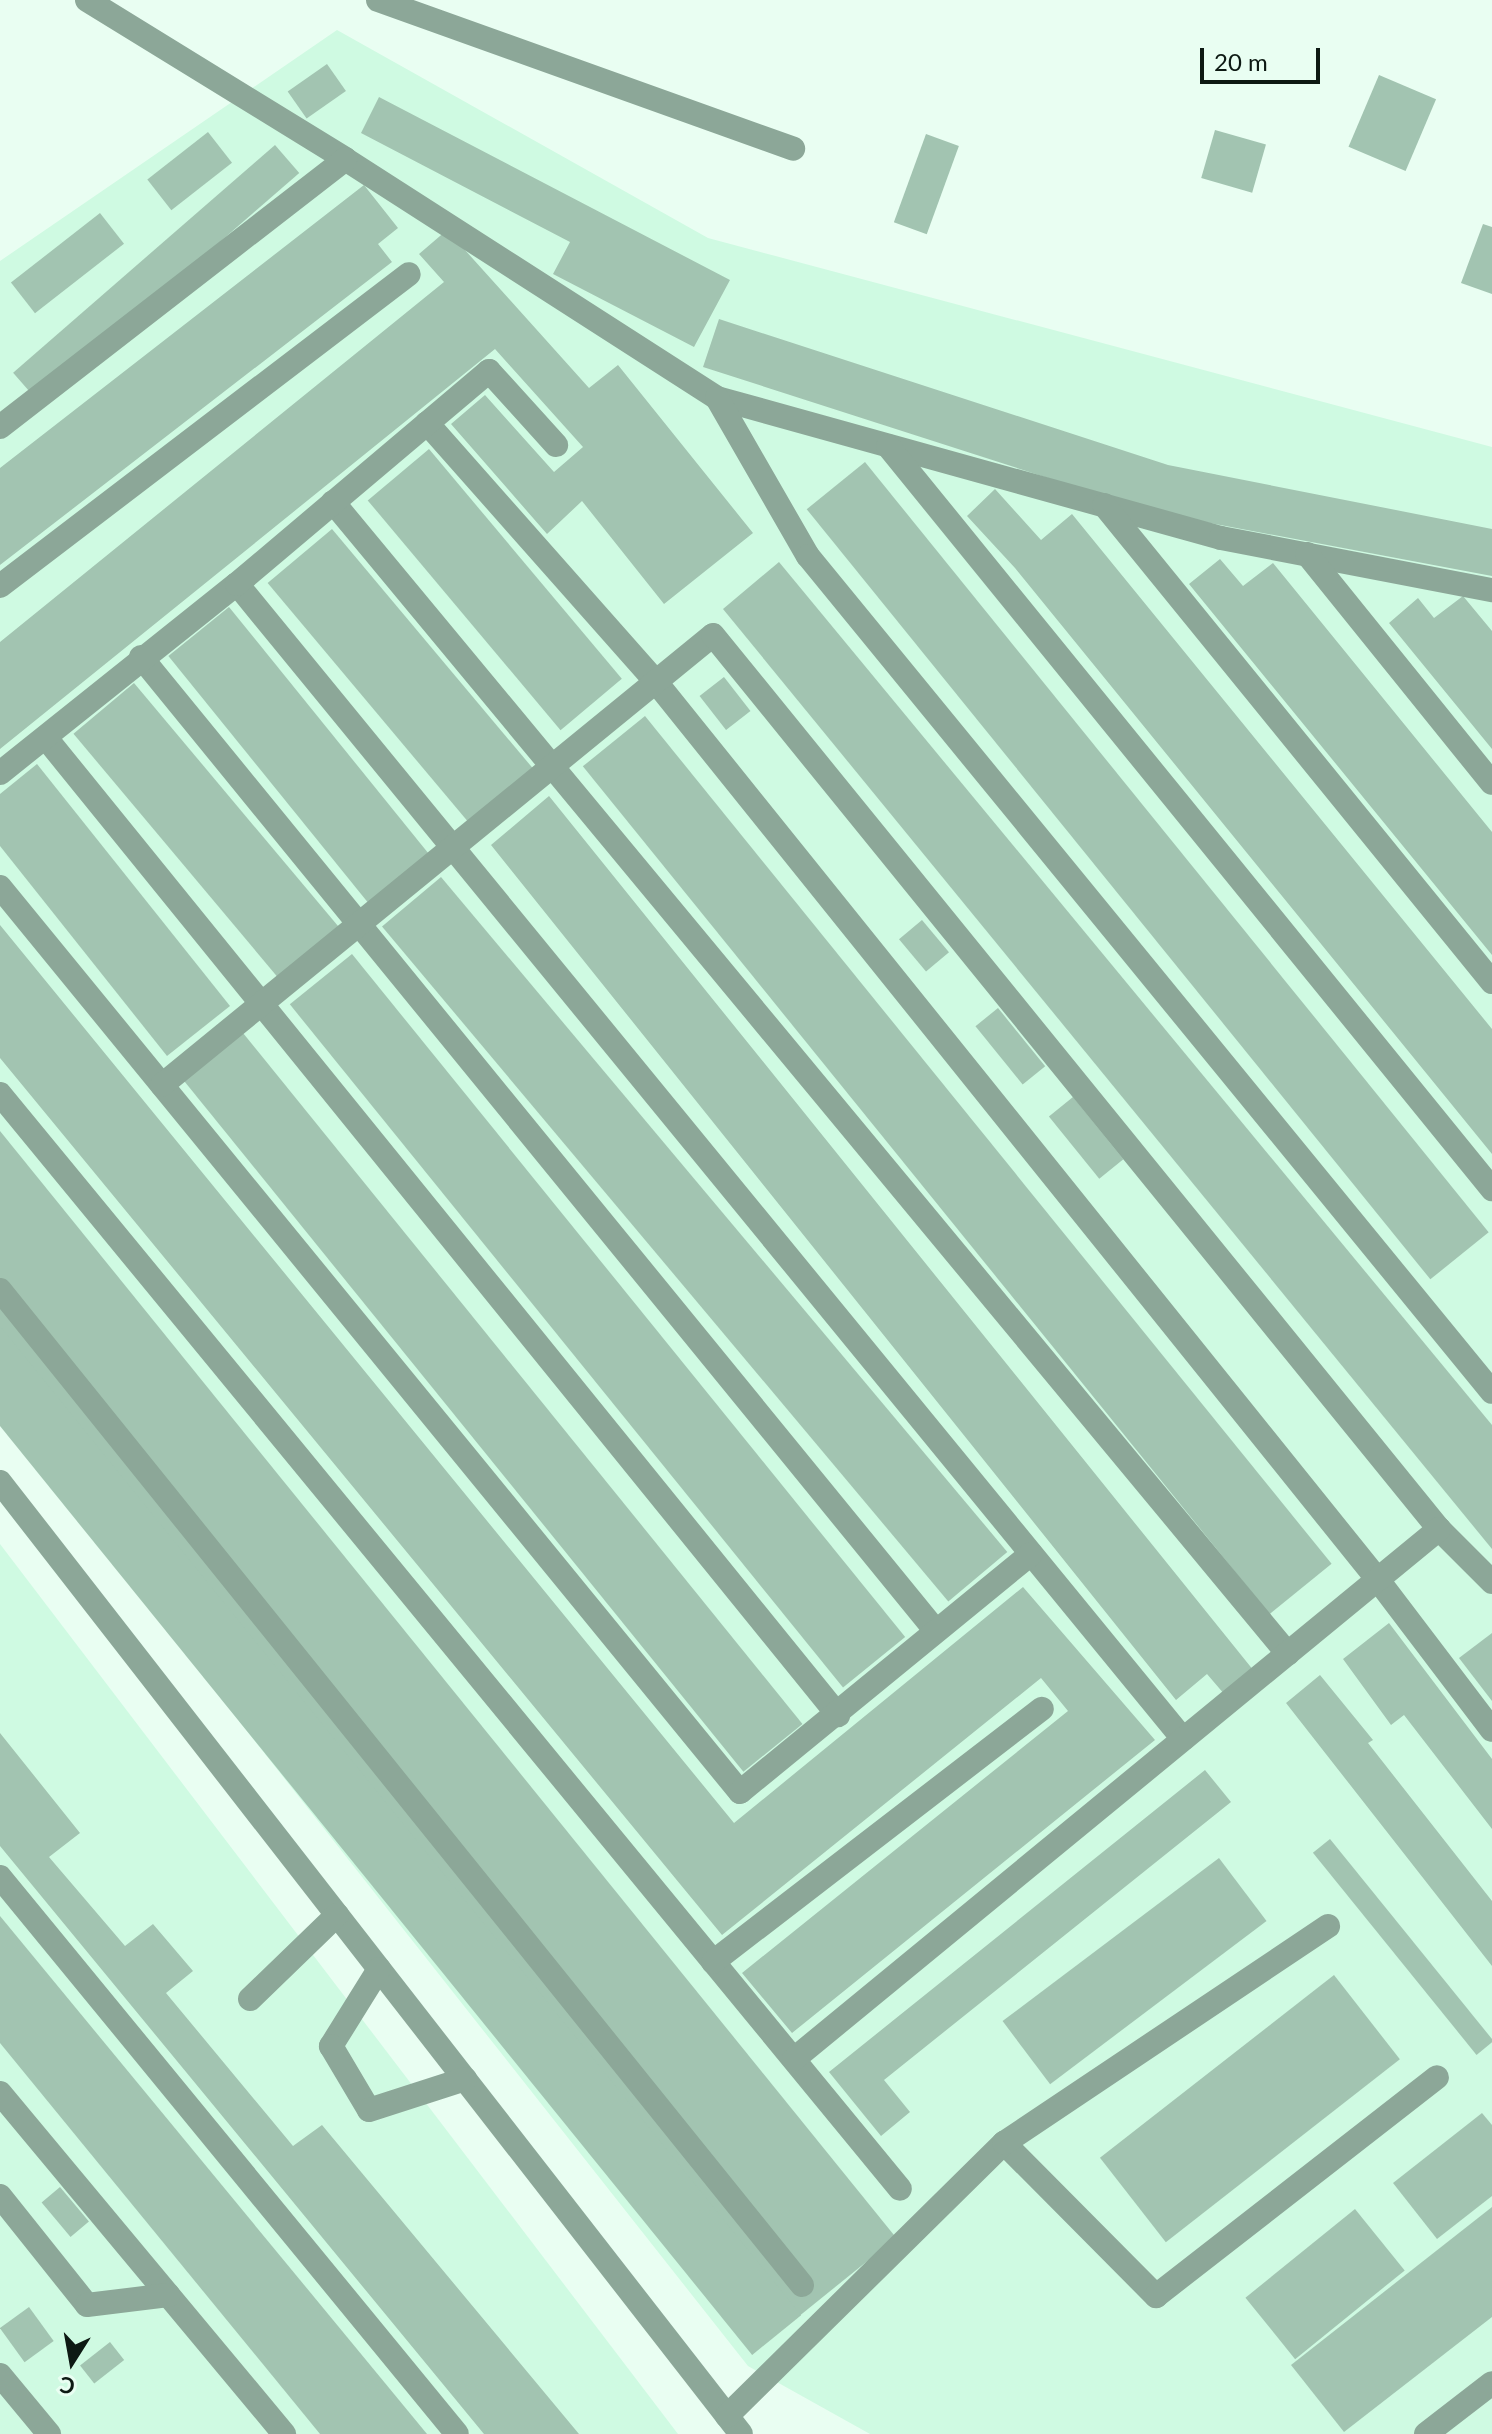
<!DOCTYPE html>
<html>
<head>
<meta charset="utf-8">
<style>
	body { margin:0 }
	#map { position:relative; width:1492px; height:2434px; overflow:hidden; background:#e9fef2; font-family:Lato,sans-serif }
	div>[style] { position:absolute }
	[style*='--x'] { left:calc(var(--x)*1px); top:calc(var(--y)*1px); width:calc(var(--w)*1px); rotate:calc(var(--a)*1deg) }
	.built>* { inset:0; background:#cffae2 }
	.building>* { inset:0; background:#a2c4b1; transform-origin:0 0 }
	.minor>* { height:24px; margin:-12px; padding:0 12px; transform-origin:12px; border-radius:12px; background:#8ca798 }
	span { translate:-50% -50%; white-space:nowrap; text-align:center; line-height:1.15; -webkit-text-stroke:8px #e9fef2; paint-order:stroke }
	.north { position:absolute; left:32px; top:2322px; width:80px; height:80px; -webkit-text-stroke:6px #e9fef2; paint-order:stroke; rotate:191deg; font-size:22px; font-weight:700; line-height:32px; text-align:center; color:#0d1913 }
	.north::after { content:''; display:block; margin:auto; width:28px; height:36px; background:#0d1913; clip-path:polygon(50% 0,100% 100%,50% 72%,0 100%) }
	.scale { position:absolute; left:1200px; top:48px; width:120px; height:36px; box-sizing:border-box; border:4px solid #0d1913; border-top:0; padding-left:10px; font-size:24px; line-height:28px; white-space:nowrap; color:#0d1913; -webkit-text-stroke:6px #e9fef2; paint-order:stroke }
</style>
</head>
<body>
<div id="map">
	<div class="built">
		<i style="clip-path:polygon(337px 30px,708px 238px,1492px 447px,1492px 2434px,870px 2434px,748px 2366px,0 1418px,0 261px)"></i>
		<i style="clip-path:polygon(0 1544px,678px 2434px,0 2434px)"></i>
	</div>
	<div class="building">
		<i style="left:327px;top:64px;width:33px;height:48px;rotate:55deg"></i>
		<i style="left:1379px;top:75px;width:62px;height:78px;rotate:23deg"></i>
		<i style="clip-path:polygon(379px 97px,730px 280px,694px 347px,553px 274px,570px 242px,361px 133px)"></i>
		<i style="left:1215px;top:130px;width:53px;height:50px;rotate:16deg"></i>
		<i style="left:208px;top:132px;width:39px;height:77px;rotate:52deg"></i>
		<i style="left:926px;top:134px;width:35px;height:94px;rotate:20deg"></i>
		<i style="left:275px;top:145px;width:37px;height:347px;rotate:49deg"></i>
		<i style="clip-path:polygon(364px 185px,398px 228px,378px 244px,392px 262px,0 565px,0 468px)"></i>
		<i style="left:100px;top:213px;width:39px;height:113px;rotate:52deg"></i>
		<i style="clip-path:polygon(1483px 224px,1492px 227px,1492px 294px,1461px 283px)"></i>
		<i style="clip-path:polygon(447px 230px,589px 388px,618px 365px,753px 533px,664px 604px,582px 501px,547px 534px,451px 424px,485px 395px,554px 472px,583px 447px,495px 349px,0 749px,0 642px,444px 282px,419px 254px)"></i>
		<i style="clip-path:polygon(719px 319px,1168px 465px,1492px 529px,1492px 576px,1157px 513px,703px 367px)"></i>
		<i style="left:429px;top:449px;width:300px;height:80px;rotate:50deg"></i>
		<i style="left:865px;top:462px;width:991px;height:75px;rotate:51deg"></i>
		<i style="clip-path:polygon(995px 489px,1041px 540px,1072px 514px,1492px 1029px,1492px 1154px,1015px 568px,967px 516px)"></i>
		<i style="left:332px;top:529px;width:316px;height:84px;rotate:50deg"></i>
		<i style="clip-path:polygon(1220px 559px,1243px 586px,1273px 563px,1492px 832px,1492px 955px,1189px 584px)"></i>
		<i style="clip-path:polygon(779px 562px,1492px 1425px,1492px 1549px,723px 609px)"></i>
		<i style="clip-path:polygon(1463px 596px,1492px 631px,1492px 749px,1389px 623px,1418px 598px,1434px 618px)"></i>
		<i style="left:229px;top:607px;width:318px;height:78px;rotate:51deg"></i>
		<i style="left:724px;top:677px;width:43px;height:31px;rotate:52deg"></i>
		<i style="left:134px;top:683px;width:319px;height:79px;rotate:50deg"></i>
		<i style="left:645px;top:716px;width:1091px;height:80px;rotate:51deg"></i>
		<i style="clip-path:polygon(37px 764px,230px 1006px,167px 1056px,0 846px,0 794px)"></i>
		<i style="clip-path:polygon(549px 796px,1254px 1671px,1225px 1695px,1207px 1674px,1176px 1700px,491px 845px)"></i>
		<i style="left:441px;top:877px;width:881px;height:77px;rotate:50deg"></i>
		<i style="left:922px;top:920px;width:42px;height:30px;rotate:50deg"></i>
		<i style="clip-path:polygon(0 925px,734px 1823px,1023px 1587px,1155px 1740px,792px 2033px,742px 1973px,1068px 1711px,1041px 1678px,722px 1935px,0 1058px)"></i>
		<i style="left:352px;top:954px;width:879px;height:80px;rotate:51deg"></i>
		<i style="left:998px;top:1008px;width:75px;height:29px;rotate:51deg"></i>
		<i style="left:243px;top:1033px;width:889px;height:76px;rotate:51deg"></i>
		<i style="left:1073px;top:1097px;width:80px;height:31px;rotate:51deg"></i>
		<i style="left:0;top:1131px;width:1424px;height:129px;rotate:51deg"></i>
		<i style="left:0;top:1326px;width:1273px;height:63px;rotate:51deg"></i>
		<i style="clip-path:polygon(1389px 1623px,1492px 1759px,1492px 1829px,1404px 1715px,1391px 1725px,1343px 1659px)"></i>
		<i style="clip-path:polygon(1492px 1633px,1492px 1701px,1459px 1658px)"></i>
		<i style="clip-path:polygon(1320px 1675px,1373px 1740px,1368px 1743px,1492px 1901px,1492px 1966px,1286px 1703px)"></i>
		<i style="clip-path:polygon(0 1733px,80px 1833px,49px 1857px,125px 1946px,153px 1924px,193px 1971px,166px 1993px,293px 2146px,322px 2125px,579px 2434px,484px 2434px,0 1846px)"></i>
		<i style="clip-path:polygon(1205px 1770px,1231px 1802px,884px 2080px,910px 2112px,881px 2136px,829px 2072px)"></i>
		<i style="left:1330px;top:1839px;width:260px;height:22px;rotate:51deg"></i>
		<i style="left:1219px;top:1858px;width:79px;height:271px;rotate:53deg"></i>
		<i style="clip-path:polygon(0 1916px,427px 2434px,320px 2434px,0 2043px)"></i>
		<i style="left:1334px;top:1975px;width:107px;height:297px;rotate:52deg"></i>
		<i style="clip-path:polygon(1482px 2113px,1492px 2125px,1492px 2196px,1437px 2239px,1393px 2183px)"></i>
		<i style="left:60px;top:2187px;width:45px;height:24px;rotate:50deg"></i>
		<i style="clip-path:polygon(1492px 2207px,1492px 2317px,1344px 2432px,1291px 2365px)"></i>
		<i style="left:1355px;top:2209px;width:79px;height:141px;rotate:51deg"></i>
		<i style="left:29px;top:2307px;width:42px;height:36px;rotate:54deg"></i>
		<i style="left:110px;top:2342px;width:23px;height:38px;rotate:52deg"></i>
	</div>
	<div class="minor">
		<i style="--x:87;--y:0;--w:303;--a:31.6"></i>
		<i style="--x:345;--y:159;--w:442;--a:32.7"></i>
		<i style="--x:717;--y:398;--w:523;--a:15.52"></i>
		<i style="--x:1221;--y:538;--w:276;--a:10.9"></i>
		<i style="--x:378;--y:0;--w:441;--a:19.7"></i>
		<i style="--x:717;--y:398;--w:182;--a:60.1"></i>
		<i style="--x:808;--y:556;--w:1080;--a:50.71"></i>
		<i style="--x:427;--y:423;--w:346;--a:48.5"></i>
		<i style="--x:656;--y:682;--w:1152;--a:51.2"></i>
		<i style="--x:1378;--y:1580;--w:188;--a:52.8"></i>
		<i style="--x:0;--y:427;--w:437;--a:-37.8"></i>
		<i style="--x:888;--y:446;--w:958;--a:50.89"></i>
		<i style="--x:333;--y:502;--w:1496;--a:50.34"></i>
		<i style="--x:1104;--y:505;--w:615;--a:50.87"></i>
		<i style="--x:1307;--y:554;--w:294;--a:51.1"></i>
		<i style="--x:237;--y:584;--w:1493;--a:50.68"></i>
		<i style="--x:0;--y:586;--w:514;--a:-37.34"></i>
		<i style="--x:141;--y:657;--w:1256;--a:50.78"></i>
		<i style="--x:46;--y:738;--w:1258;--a:50.97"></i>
		<i style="--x:0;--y:773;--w:303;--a:-38.6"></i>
		<i style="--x:237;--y:584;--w:330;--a:-40.2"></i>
		<i style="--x:489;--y:371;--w:100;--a:47.8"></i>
		<i style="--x:0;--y:887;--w:1169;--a:50.73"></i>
		<i style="--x:740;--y:1792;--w:376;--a:-39.3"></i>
		<i style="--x:162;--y:1085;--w:711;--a:-39.24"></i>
		<i style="--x:713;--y:635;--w:1152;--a:50.92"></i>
		<i style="--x:1439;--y:1529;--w:75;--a:45"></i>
		<i style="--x:0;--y:1094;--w:1417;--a:50.58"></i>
		<i style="--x:0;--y:1290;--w:1278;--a:51.13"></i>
		<i style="--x:0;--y:1482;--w:1206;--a:52.1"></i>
		<i style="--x:0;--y:1877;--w:720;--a:50.63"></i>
		<i style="--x:713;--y:1962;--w:415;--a:-37.6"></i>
		<i style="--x:379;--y:1969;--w:91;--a:121.9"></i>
		<i style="--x:331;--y:2046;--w:74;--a:59.3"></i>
		<i style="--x:369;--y:2110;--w:101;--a:-17.9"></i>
		<i style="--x:250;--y:1999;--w:121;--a:-44"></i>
		<i style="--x:794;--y:2059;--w:835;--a:-39.41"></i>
		<i style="--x:0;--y:2093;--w:444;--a:50.2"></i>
		<i style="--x:1004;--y:2143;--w:216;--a:45.2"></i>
		<i style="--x:1156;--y:2296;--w:356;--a:-37.9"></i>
		<i style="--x:0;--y:2196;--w:139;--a:51.4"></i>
		<i style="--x:87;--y:2305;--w:82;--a:-7"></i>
		<i style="--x:0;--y:2375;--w:77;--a:50.3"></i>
		<i style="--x:727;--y:2416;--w:389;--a:-44.6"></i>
		<i style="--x:1004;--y:2143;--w:390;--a:-33.8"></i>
		<i style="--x:1426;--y:2434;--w:83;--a:-37.7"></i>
	</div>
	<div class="north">С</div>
	<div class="scale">20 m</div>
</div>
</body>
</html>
